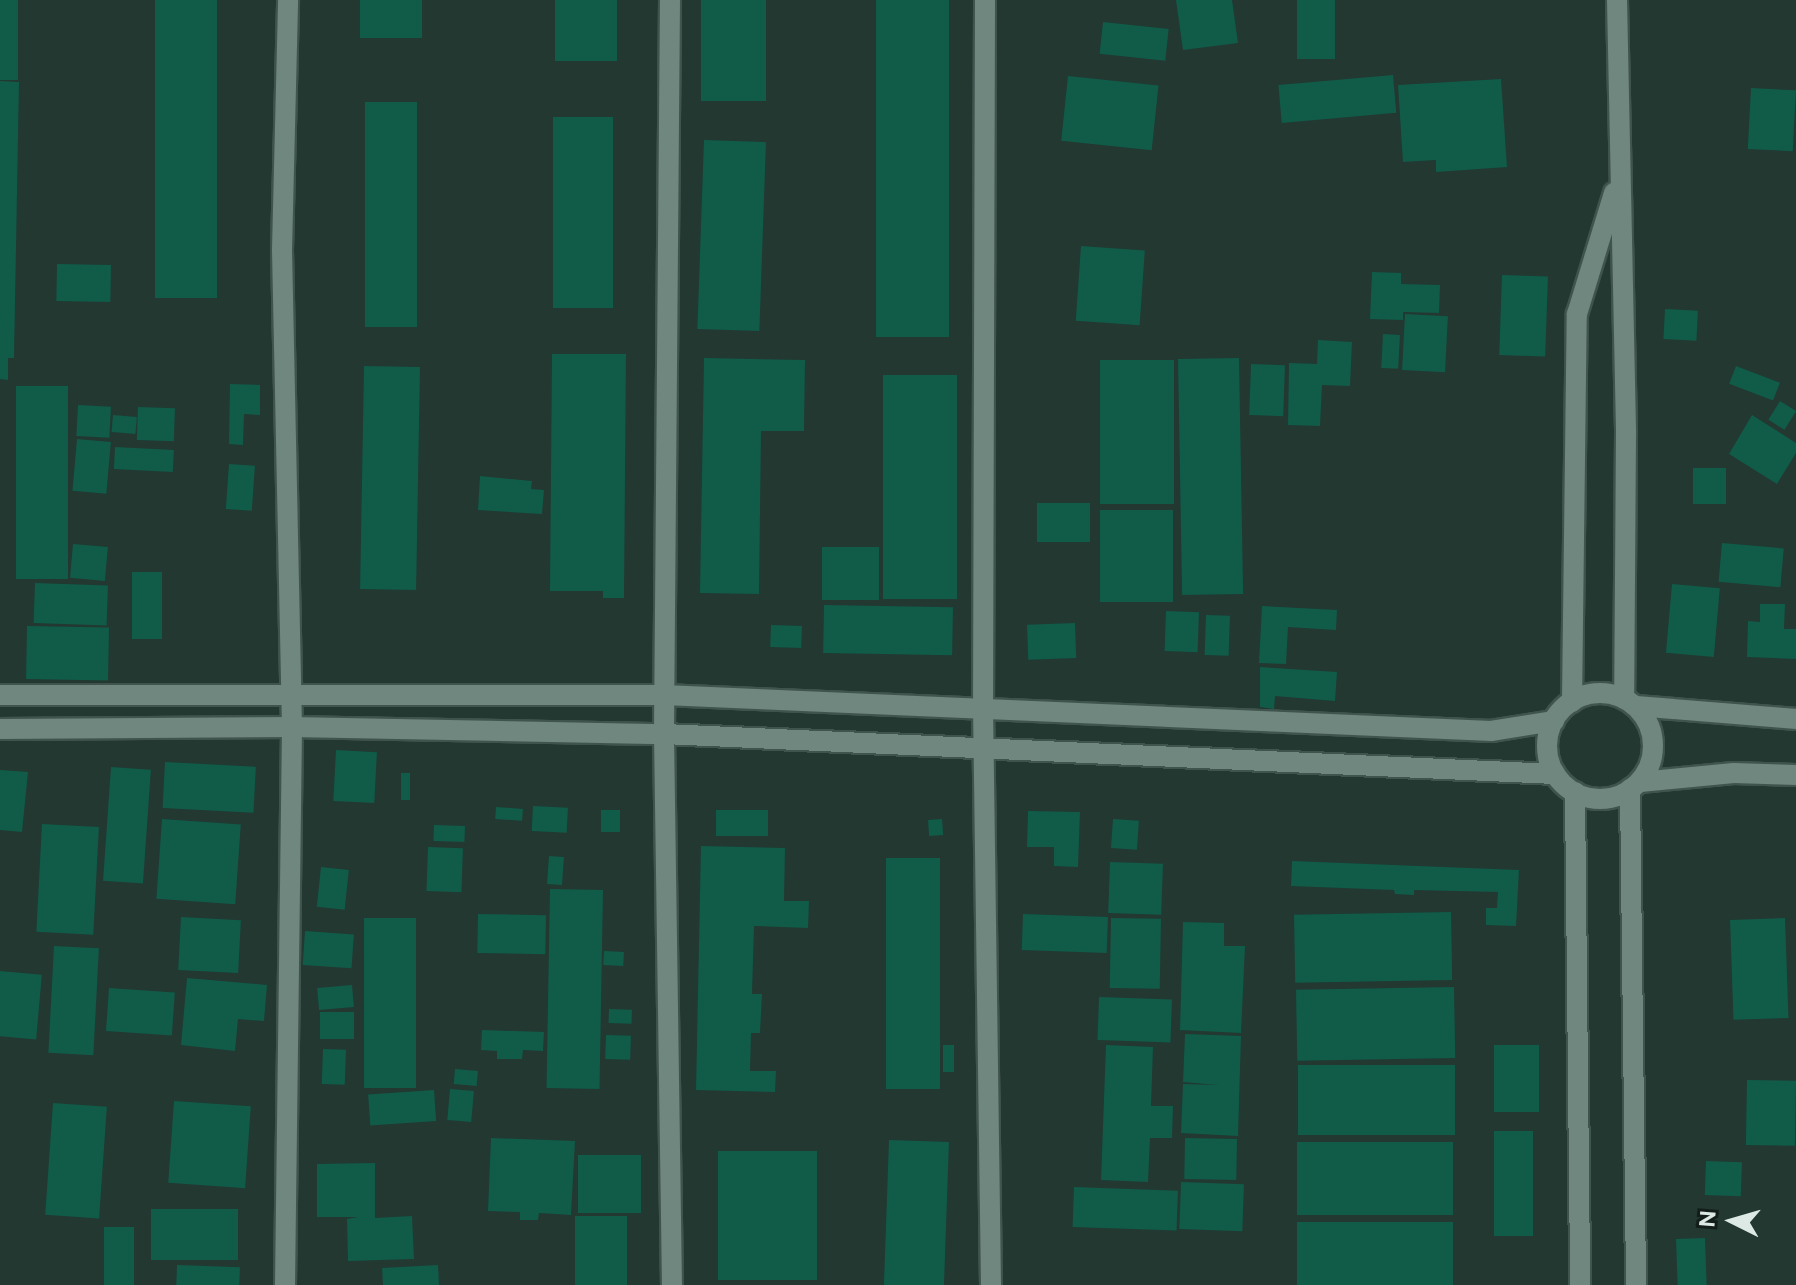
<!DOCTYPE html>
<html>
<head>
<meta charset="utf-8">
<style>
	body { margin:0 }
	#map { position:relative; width:1796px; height:1285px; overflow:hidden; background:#223831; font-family:Figtree,sans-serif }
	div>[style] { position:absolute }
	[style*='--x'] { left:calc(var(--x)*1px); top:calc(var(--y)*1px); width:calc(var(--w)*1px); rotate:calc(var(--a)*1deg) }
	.building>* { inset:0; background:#115b49; transform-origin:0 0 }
	.roads { filter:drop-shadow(2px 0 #40544e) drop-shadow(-2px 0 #40544e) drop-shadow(0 2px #40544e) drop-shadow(0 -2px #40544e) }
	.street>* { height:20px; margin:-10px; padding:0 10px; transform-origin:10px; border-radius:10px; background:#6f877e }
	.street>.ring { margin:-10px; padding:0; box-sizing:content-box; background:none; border:20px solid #6f877e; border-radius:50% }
	span { translate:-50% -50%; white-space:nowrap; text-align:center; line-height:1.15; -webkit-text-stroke:6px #131d19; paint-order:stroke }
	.north { position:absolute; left:1692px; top:1181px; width:80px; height:80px; -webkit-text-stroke:6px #131d19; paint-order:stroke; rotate:275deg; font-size:22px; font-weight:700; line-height:32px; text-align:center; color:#dce9e4 }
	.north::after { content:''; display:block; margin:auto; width:28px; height:36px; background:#dce9e4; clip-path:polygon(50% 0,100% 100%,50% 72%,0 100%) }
</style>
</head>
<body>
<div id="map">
	<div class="building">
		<i style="left:0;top:0;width:18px;height:80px"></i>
		<i style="left:155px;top:0;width:62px;height:298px"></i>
		<i style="left:360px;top:0;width:62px;height:38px"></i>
		<i style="left:555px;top:0;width:62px;height:61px"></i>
		<i style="left:701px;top:0;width:65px;height:101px"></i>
		<i style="left:876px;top:0;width:73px;height:337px"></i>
		<i style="clip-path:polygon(1176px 0,1232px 0,1238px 43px,1183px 50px)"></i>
		<i style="left:1297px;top:0;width:38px;height:59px"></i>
		<i style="left:1103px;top:22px;width:66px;height:32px;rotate:6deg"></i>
		<i style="left:1393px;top:75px;width:38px;height:115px;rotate:85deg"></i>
		<i style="left:1068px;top:76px;width:91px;height:65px;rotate:6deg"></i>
		<i style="clip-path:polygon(1501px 79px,1507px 167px,1436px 172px,1436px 160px,1403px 162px,1398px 85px)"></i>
		<i style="clip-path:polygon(0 81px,19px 82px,14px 358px,8px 358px,8px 380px,0 379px)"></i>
		<i style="left:1751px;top:88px;width:45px;height:61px;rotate:3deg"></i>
		<i style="left:365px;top:102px;width:52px;height:225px"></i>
		<i style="left:553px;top:117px;width:60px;height:191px"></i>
		<i style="left:704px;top:140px;width:62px;height:189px;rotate:2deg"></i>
		<i style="left:1081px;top:246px;width:64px;height:75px;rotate:4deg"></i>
		<i style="left:57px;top:264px;width:54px;height:37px;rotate:1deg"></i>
		<i style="clip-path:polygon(1372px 272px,1401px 273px,1401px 284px,1440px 285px,1439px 313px,1403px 312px,1403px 320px,1370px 319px)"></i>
		<i style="left:1502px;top:275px;width:46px;height:80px;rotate:2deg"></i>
		<i style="left:1665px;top:309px;width:33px;height:30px;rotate:3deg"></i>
		<i style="left:1405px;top:314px;width:43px;height:56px;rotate:3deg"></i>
		<i style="left:1383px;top:334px;width:17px;height:34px;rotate:3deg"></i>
		<i style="clip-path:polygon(1318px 340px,1352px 342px,1350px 386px,1322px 385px,1320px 426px,1288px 425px,1289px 363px,1317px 364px)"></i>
		<i style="clip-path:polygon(552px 354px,626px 354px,624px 598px,603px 598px,603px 591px,550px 591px)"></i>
		<i style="clip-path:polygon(704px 358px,805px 360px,804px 431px,761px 431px,759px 594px,700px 593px)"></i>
		<i style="left:1239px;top:358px;width:236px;height:61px;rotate:89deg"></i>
		<i style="left:1100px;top:360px;width:74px;height:144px"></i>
		<i style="left:1251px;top:364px;width:34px;height:51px;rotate:2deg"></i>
		<i style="left:364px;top:366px;width:56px;height:223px;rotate:1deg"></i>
		<i style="left:1736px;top:366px;width:47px;height:19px;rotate:21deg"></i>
		<i style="left:883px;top:375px;width:74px;height:224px"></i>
		<i style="clip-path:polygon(230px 384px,260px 385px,260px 415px,244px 414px,243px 445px,229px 444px)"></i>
		<i style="left:16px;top:386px;width:52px;height:193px"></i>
		<i style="left:1780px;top:401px;width:19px;height:22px;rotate:32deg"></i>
		<i style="left:78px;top:405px;width:33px;height:31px;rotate:3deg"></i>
		<i style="left:138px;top:407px;width:37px;height:33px;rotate:2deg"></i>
		<i style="left:113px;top:415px;width:24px;height:17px;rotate:5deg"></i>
		<i style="clip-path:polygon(1752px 415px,1796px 443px,1796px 453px,1777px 484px,1729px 454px)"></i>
		<i style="left:77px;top:439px;width:34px;height:52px;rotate:5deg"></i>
		<i style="left:115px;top:447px;width:59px;height:22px;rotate:3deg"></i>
		<i style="left:229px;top:464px;width:26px;height:45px;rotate:4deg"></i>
		<i style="left:1726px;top:468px;width:36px;height:33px;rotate:90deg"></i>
		<i style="clip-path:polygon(480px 476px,532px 481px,531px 489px,544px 490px,542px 514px,478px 510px)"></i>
		<i style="left:1090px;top:503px;width:39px;height:53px;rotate:90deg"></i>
		<i style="left:1173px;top:510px;width:92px;height:73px;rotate:90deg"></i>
		<i style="left:1722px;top:543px;width:62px;height:39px;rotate:5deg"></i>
		<i style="left:73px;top:544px;width:35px;height:34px;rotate:5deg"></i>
		<i style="left:822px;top:547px;width:57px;height:53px"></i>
		<i style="left:132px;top:572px;width:30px;height:67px"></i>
		<i style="left:35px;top:583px;width:73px;height:40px;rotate:2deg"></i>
		<i style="left:1672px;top:584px;width:48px;height:69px;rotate:5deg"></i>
		<i style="clip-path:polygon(1760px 604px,1785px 604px,1784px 629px,1796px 629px,1796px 659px,1747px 657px,1748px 621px,1760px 622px)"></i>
		<i style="left:824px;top:605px;width:129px;height:48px;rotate:1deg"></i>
		<i style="clip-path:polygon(1262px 606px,1337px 610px,1336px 630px,1288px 627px,1286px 664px,1259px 663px)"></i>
		<i style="left:1166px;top:611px;width:33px;height:40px;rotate:2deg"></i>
		<i style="left:1206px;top:615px;width:24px;height:40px;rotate:2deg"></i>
		<i style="left:1075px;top:623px;width:35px;height:48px;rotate:88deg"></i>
		<i style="left:771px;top:625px;width:31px;height:22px;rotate:2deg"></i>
		<i style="left:27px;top:626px;width:82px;height:53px;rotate:1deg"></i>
		<i style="clip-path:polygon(1260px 667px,1337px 672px,1335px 701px,1275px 696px,1274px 709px,1260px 707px)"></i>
		<i style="left:336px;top:750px;width:41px;height:51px;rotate:3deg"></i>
		<i style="left:165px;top:762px;width:91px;height:46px;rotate:3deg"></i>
		<i style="left:111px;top:767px;width:40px;height:114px;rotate:4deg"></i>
		<i style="clip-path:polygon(0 770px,28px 772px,22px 832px,0 830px)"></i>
		<i style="left:401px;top:773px;width:9px;height:27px"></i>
		<i style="left:533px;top:806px;width:35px;height:25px;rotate:3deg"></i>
		<i style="left:496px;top:807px;width:27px;height:12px;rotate:4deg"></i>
		<i style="left:601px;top:810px;width:19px;height:22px"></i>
		<i style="left:768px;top:810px;width:26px;height:52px;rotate:90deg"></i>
		<i style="clip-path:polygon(1028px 811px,1080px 812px,1078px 867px,1054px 866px,1054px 847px,1027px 847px)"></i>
		<i style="left:162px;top:819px;width:79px;height:80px;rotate:4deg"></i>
		<i style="left:942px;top:819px;width:16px;height:14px;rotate:86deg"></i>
		<i style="left:1113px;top:819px;width:26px;height:29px;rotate:4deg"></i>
		<i style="left:42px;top:824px;width:57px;height:108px;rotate:3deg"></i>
		<i style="left:434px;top:825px;width:31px;height:16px;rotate:2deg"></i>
		<i style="clip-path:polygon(701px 846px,785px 848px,784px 901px,809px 901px,808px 928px,754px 926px,752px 994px,762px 994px,760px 1033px,751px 1033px,750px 1071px,776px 1071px,775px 1092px,696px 1090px)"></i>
		<i style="left:428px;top:847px;width:35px;height:44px;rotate:2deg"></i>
		<i style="left:549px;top:856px;width:15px;height:28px;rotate:4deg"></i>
		<i style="left:886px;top:858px;width:54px;height:231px"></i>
		<i style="clip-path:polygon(1292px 861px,1519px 870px,1516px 926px,1486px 925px,1486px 908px,1497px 908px,1498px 892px,1414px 890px,1414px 895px,1395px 894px,1394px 890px,1291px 886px)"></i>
		<i style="left:1110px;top:862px;width:53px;height:51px;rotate:2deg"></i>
		<i style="left:321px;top:867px;width:28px;height:40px;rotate:6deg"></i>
		<i style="left:550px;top:889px;width:53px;height:199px;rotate:1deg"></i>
		<i style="left:1451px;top:912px;width:68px;height:157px;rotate:89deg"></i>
		<i style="left:478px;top:914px;width:68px;height:39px;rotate:1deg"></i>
		<i style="left:1023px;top:914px;width:85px;height:36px;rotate:2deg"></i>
		<i style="left:181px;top:917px;width:60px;height:53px;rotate:3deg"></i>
		<i style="left:364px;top:918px;width:52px;height:170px"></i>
		<i style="left:1111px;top:918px;width:50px;height:70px;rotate:1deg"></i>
		<i style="left:1785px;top:918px;width:100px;height:55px;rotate:88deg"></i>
		<i style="clip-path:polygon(1183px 922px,1224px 923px,1224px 946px,1245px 946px,1241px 1033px,1180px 1030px)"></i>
		<i style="left:305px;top:931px;width:49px;height:34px;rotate:4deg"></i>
		<i style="left:54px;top:946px;width:45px;height:107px;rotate:3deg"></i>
		<i style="left:604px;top:951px;width:20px;height:14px;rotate:3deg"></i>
		<i style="left:0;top:971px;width:42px;height:65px;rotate:5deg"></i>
		<i style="clip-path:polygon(187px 978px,267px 985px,264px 1021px,238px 1019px,235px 1051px,181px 1045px)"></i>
		<i style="left:352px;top:985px;width:22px;height:35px;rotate:85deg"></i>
		<i style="left:1454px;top:987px;width:71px;height:158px;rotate:89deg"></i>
		<i style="left:109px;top:988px;width:66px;height:43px;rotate:4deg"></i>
		<i style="left:1099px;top:997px;width:73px;height:43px;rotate:2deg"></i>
		<i style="left:609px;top:1009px;width:23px;height:14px;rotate:2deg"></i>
		<i style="left:320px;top:1012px;width:34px;height:27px"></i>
		<i style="clip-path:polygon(482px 1030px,544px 1032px,543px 1051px,523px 1050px,522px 1059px,497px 1059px,497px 1051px,481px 1050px)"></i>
		<i style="clip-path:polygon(1185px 1034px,1241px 1036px,1238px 1136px,1181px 1133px,1183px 1084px,1219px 1085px,1183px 1082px)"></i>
		<i style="left:606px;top:1035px;width:25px;height:24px;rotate:2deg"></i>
		<i style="left:954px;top:1045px;width:27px;height:11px;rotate:90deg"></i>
		<i style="clip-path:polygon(1106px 1045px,1153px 1047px,1151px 1106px,1173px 1106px,1172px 1138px,1150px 1138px,1148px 1182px,1101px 1180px)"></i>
		<i style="left:1494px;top:1045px;width:45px;height:67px"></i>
		<i style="left:323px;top:1049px;width:23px;height:35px;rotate:2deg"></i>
		<i style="left:1455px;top:1065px;width:70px;height:157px;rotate:90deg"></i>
		<i style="left:455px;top:1069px;width:23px;height:15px;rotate:5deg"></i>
		<i style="left:1747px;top:1080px;width:49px;height:65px;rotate:1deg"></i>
		<i style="left:450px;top:1089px;width:24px;height:31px;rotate:5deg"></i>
		<i style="left:434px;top:1090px;width:31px;height:66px;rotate:86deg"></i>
		<i style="left:174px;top:1101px;width:77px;height:82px;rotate:4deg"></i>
		<i style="left:53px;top:1103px;width:54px;height:112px;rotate:4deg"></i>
		<i style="left:1494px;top:1131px;width:39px;height:105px"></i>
		<i style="clip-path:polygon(491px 1138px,575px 1141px,571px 1215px,539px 1213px,538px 1220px,520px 1220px,520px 1212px,488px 1211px)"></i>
		<i style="left:1185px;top:1138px;width:52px;height:41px;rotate:1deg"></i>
		<i style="left:889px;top:1140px;width:60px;height:145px;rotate:2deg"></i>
		<i style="left:1453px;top:1142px;width:73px;height:156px;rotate:90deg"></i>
		<i style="left:718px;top:1151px;width:99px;height:129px"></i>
		<i style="left:578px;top:1155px;width:63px;height:58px"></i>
		<i style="left:1706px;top:1161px;width:36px;height:34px;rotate:2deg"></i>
		<i style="clip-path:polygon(375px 1163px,375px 1218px,412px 1216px,414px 1259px,348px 1261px,347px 1219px,358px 1217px,317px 1217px,317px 1164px)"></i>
		<i style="left:1181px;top:1182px;width:63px;height:47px;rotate:2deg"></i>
		<i style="left:1074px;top:1187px;width:104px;height:40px;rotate:2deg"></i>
		<i style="left:238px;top:1209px;width:51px;height:87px;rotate:90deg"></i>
		<i style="left:575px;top:1216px;width:52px;height:69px"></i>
		<i style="left:1297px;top:1222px;width:156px;height:63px"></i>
		<i style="left:134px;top:1227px;width:58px;height:30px;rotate:90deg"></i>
		<i style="left:1705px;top:1238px;width:47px;height:29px;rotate:88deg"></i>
		<i style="left:177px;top:1265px;width:63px;height:20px;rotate:2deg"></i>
		<i style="left:438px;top:1265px;width:20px;height:56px;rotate:87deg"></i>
	</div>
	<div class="roads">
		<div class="street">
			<i style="--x:670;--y:0;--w:734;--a:90.47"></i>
			<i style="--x:664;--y:734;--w:551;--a:89.17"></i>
			<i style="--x:985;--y:0;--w:705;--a:90.16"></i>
			<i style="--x:983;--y:705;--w:580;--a:89.21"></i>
			<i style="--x:1617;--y:0;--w:433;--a:88.8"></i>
			<i style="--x:1626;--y:433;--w:265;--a:90.4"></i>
			<i class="ring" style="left:1547px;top:693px;width:86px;height:86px"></i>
			<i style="--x:0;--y:695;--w:664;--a:0"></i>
			<i style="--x:664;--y:695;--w:828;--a:2.49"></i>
			<i style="--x:1491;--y:731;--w:64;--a:-9"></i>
			<i style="--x:1572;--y:702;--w:388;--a:-89.3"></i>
			<i style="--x:1577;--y:314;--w:127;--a:-73"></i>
			<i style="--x:1636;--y:706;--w:161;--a:4.6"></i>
			<i style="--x:0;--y:729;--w:292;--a:-0.4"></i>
			<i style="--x:292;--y:727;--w:372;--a:1.1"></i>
			<i style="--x:664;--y:734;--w:892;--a:2.57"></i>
			<i style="--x:1640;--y:782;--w:94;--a:-5.5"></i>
			<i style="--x:1734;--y:773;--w:62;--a:1.8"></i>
			<i style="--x:1630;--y:789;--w:496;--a:89.3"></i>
			<i style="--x:1575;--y:792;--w:493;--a:89.4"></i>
			<i style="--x:285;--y:1285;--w:558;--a:-89.28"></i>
			<i style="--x:292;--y:727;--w:477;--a:-91.2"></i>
			<i style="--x:282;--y:250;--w:250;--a:-88.6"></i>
		</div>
	</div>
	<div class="north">N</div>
</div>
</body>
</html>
